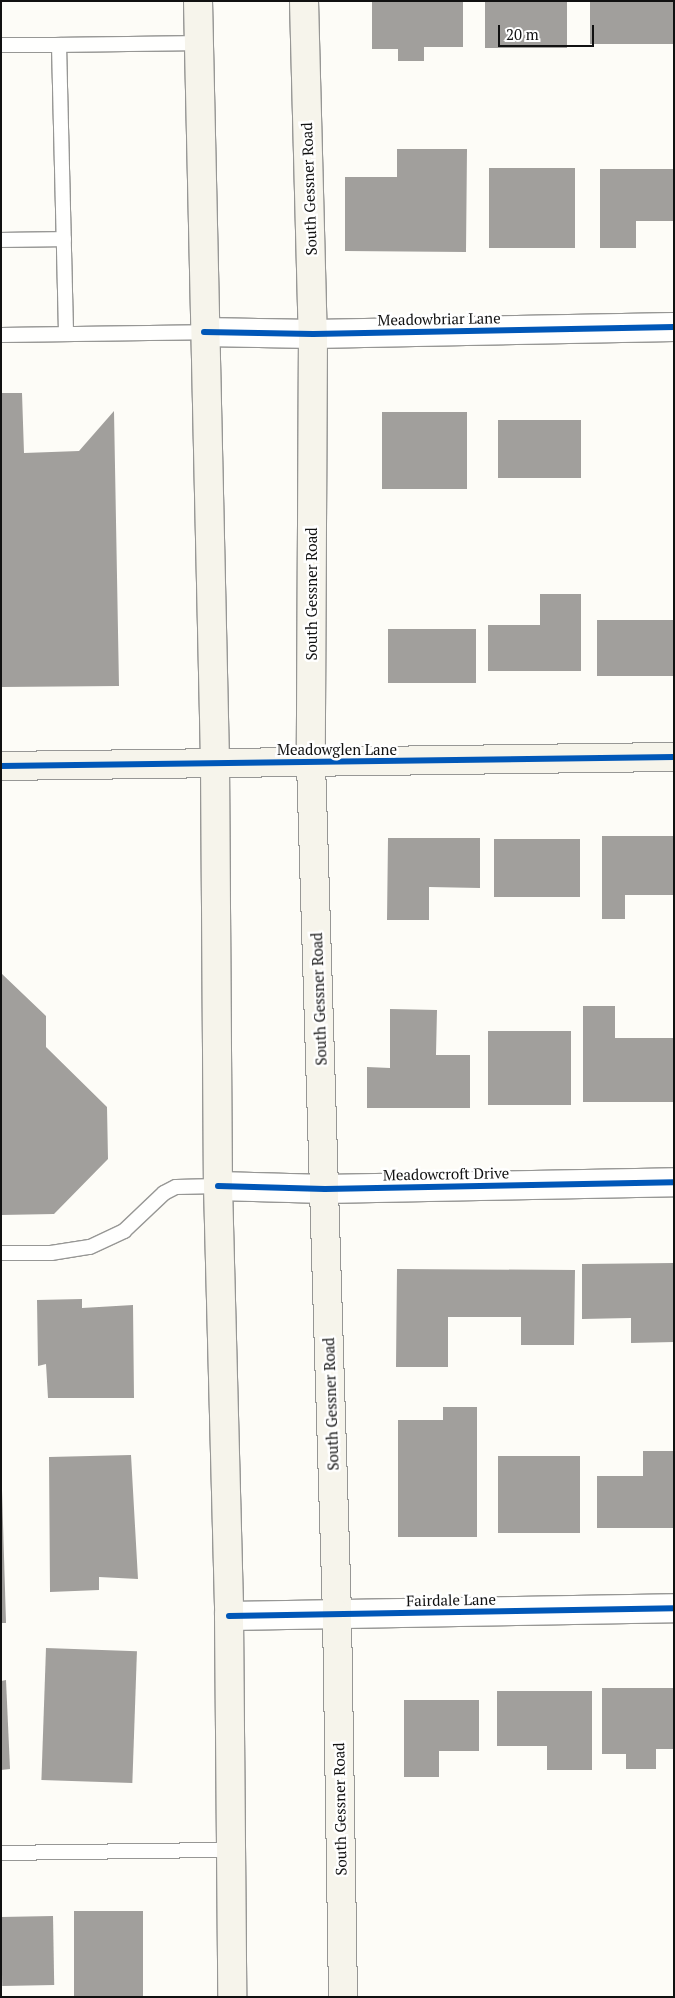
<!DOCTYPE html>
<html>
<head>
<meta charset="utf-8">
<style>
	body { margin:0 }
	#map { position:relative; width:675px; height:1998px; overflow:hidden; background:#fdfcf7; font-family:"PT Serif",serif }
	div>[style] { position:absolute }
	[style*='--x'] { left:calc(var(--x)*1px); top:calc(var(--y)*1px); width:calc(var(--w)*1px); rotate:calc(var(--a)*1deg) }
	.building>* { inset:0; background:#a19f9c; transform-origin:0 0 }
	.roads { filter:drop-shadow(1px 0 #979795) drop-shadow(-1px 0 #979795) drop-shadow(0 1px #979795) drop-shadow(0 -1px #979795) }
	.lane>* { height:14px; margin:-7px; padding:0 7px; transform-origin:7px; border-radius:7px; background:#fffffe }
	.street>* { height:28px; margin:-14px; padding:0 14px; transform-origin:14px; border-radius:14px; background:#fffffe }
	.secondary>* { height:28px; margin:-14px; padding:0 14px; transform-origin:14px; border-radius:14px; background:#f6f4eb }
	.cycleway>* { height:6px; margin:-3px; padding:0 3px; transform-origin:3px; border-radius:3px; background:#0057b8 }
	span { translate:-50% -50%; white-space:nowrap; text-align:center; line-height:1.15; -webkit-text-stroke:5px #fff; paint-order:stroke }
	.street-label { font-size:15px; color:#111 }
	.frame { position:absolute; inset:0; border:2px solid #111; pointer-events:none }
	.scale { position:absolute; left:498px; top:25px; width:96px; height:22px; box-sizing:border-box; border:2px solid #111; border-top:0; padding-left:6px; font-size:15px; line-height:18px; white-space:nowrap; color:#111; -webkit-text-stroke:4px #fff; paint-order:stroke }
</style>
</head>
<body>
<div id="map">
	<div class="building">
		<i style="clip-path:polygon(372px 1px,463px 1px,463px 47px,424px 47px,424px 61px,398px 61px,398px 49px,372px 49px)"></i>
		<i style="left:485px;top:1px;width:82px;height:47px"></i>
		<i style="left:590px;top:1px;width:84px;height:43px"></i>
		<i style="clip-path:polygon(397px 149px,467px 149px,466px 252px,345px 251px,345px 177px,397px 177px)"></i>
		<i style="left:489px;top:168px;width:86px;height:80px"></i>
		<i style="clip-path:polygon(600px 169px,674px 169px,674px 221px,636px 221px,636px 248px,600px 248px)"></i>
		<i style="clip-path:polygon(1px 393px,22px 393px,24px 453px,79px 451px,114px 411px,119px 686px,1px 687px)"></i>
		<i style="left:382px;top:412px;width:85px;height:77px"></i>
		<i style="left:498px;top:420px;width:83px;height:58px"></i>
		<i style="clip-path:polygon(540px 594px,581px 594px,581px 671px,488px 671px,488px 625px,540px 625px)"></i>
		<i style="left:597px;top:620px;width:77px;height:56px"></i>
		<i style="left:388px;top:629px;width:88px;height:54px"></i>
		<i style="clip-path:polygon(602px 836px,674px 836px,674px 895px,625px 895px,625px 919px,602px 919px)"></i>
		<i style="clip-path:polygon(388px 838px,480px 838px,480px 888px,429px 887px,429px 920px,387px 920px)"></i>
		<i style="left:494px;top:839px;width:86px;height:58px"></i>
		<i style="clip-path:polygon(1px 973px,46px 1016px,46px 1047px,107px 1107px,108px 1159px,54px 1214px,1px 1215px)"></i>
		<i style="clip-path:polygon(583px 1006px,615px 1006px,615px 1038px,674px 1038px,674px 1102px,583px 1102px)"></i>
		<i style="clip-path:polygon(390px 1009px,437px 1010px,436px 1055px,470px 1055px,470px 1108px,367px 1108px,367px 1067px,390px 1068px)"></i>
		<i style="left:488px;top:1031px;width:83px;height:74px"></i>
		<i style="clip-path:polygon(674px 1263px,674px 1342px,631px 1343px,631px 1318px,582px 1319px,582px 1264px)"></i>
		<i style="clip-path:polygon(397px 1269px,575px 1270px,574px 1345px,521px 1345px,521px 1317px,448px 1317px,448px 1367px,396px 1367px)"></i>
		<i style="clip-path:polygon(82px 1299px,82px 1308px,133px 1305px,134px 1398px,48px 1398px,46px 1364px,38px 1366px,37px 1300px)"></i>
		<i style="clip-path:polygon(443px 1407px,477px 1407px,477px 1537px,398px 1537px,398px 1420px,443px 1420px)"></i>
		<i style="clip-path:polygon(643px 1451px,674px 1451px,674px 1528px,597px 1528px,597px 1476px,643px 1476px)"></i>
		<i style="clip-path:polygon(131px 1455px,138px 1579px,99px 1577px,99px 1590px,50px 1592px,49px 1457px)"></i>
		<i style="left:498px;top:1456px;width:82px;height:77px"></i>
		<i style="clip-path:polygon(1px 1457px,6px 1623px,1px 1623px)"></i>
		<i style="left:46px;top:1648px;width:91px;height:132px;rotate:2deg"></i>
		<i style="clip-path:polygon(6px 1680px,10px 1769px,1px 1770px,1px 1681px)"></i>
		<i style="clip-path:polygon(602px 1688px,674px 1688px,674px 1749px,656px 1749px,656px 1769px,626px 1769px,626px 1754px,602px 1754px)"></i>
		<i style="clip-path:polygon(497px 1691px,592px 1691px,592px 1770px,547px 1770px,547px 1746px,497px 1746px)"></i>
		<i style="clip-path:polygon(404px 1700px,479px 1700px,479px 1751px,439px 1751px,439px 1777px,404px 1777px)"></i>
		<i style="left:74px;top:1911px;width:69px;height:86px"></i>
		<i style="left:53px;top:1916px;width:69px;height:52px;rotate:89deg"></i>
	</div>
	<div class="roads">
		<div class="lane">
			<i style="--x:1;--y:45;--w:58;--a:0"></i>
			<i style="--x:59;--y:45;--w:289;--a:88.6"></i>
			<i style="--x:59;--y:45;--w:138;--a:-0.8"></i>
			<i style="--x:1;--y:240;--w:63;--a:-0.9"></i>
			<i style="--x:1;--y:335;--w:203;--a:-0.8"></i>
			<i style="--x:1;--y:1253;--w:50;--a:0"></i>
			<i style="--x:51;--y:1253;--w:39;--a:-9"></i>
			<i style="--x:90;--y:1247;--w:38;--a:-25"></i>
			<i style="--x:124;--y:1231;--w:55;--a:-43.5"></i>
			<i style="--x:164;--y:1193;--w:13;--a:-27"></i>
			<i style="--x:176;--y:1187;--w:42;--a:-1.4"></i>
			<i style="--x:1;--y:1853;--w:228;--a:-0.8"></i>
		</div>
		<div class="street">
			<i style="--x:204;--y:332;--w:109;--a:1.1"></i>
			<i style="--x:313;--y:334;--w:361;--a:-1.1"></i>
			<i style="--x:218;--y:1186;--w:107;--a:1.6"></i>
			<i style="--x:325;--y:1189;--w:349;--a:-1.1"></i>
			<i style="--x:229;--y:1616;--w:445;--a:-1"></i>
		</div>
		<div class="secondary">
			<i style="--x:198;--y:1;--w:762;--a:88.72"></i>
			<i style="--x:215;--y:763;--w:423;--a:89.6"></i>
			<i style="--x:218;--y:1186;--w:430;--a:88.5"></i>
			<i style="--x:229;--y:1616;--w:381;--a:89.5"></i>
			<i style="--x:304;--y:1;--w:333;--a:88.5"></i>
			<i style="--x:313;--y:334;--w:429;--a:90.3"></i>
			<i style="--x:311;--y:763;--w:852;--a:88.25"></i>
			<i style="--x:337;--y:1615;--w:382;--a:89.1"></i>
			<i style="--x:1;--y:766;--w:673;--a:-0.77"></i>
		</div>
	</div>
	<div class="cycleway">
		<i style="--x:204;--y:332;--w:109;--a:1.1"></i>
		<i style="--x:313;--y:334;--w:361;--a:-1.1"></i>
		<i style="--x:1;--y:766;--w:673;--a:-0.77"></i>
		<i style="--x:218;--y:1186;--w:107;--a:1.6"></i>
		<i style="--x:325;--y:1189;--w:349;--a:-1.1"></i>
		<i style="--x:229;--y:1616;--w:445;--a:-1"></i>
	</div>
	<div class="street-label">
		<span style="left:309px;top:189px;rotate:-92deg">South Gessner Road</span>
		<span style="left:439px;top:319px;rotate:-1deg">Meadowbriar Lane</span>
		<span style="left:312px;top:594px;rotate:-90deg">South Gessner Road</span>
		<span style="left:337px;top:750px">Meadowglen Lane</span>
		<span style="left:319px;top:999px;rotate:-92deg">South Gessner Road</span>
		<span style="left:446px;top:1174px;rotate:-1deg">Meadowcroft Drive</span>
		<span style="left:331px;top:1404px;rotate:-92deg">South Gessner Road</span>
		<span style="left:451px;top:1600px;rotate:-1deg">Fairdale Lane</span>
		<span style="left:340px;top:1809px;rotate:-91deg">South Gessner Road</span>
	</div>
	<div class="frame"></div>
	<div class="scale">20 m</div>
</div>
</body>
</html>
